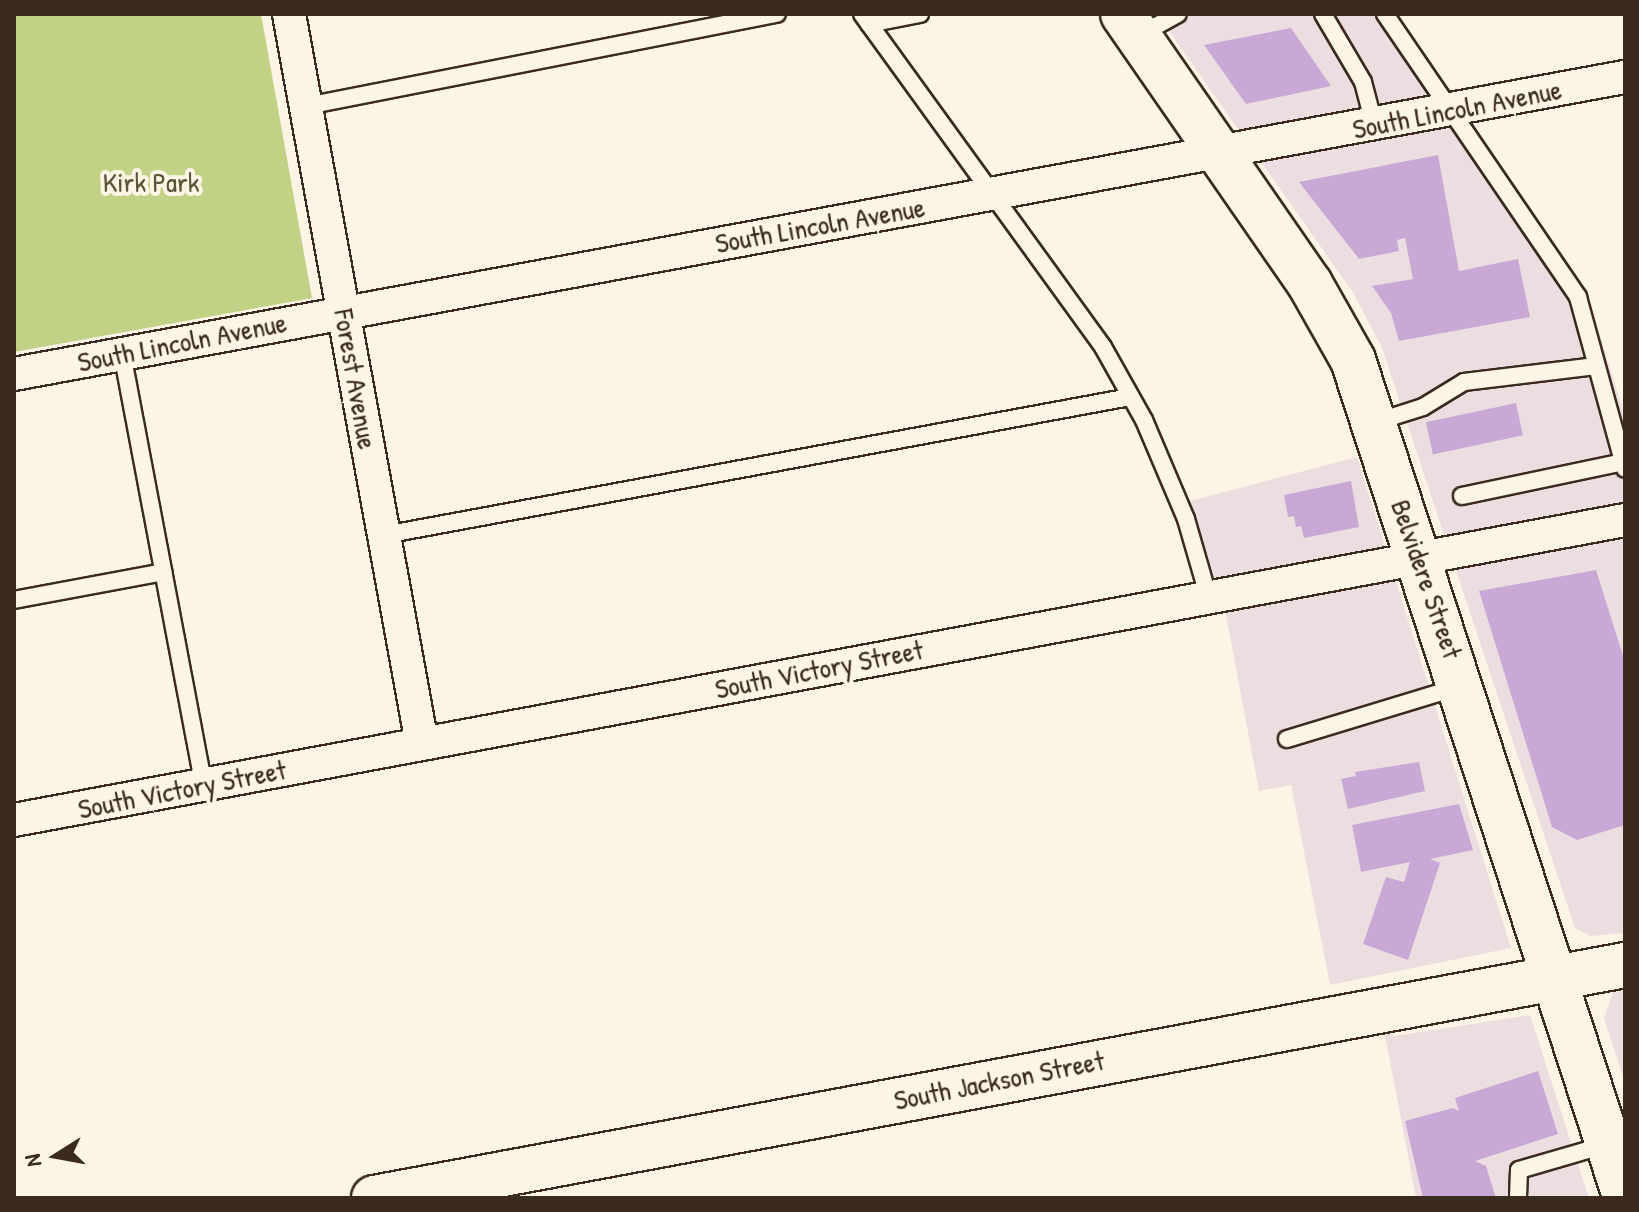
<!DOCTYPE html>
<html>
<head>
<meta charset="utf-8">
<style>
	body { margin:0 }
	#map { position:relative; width:1639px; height:1212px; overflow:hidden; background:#fcf5e5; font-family:"Patrick Hand",sans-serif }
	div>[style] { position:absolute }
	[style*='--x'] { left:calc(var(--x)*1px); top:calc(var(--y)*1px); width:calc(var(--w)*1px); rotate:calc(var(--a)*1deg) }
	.built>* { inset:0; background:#ecdee0 }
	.green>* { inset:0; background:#c1d185 }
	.building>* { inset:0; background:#c8a9d5; transform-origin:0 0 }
	.roads { filter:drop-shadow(2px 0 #3b2a1e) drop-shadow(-2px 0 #3b2a1e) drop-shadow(0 2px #3b2a1e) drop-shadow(0 -2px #3b2a1e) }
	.lane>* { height:16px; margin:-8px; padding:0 8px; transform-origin:8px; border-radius:8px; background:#fcf5e5 }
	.street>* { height:32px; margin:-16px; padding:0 16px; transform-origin:16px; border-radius:16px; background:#fcf5e5 }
	.secondary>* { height:44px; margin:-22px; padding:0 22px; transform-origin:22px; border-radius:22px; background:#fcf5e5 }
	span { translate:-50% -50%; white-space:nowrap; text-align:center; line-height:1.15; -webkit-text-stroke:8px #fcf5e5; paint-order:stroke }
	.street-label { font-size:28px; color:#3b2a1e }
	.park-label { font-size:28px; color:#5c5438 }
	.frame { position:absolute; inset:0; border:16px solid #3b2a1e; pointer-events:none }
	.north { position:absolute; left:16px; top:1116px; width:80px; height:80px; -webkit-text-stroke:6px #fcf5e5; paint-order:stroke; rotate:259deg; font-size:22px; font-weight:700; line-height:32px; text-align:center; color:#3b2a1e }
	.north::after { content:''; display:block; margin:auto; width:28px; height:36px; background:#3b2a1e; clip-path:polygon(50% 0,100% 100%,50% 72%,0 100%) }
</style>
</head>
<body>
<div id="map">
	<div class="built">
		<i style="clip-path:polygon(1157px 14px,1398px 14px,1586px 290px,1625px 417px,1625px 933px,1591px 936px,1575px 928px,1382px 348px,1354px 294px)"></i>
		<i style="clip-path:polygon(1357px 457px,1511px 948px,1330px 985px,1291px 785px,1259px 791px,1226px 615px,1190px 501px)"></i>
		<i style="clip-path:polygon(1625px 991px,1625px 1083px,1604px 1018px,1613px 992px)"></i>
		<i style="clip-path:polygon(1530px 1015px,1589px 1198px,1416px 1198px,1384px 1030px,1395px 1036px)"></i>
	</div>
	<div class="green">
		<i style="clip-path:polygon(14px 14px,261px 14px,312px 298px,14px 352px)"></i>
	</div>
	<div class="building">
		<i style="clip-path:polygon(1291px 28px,1331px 86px,1246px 104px,1204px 45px)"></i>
		<i style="clip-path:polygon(1438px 155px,1459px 271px,1518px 259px,1530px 317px,1399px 341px,1391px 313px,1372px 286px,1413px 279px,1405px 238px,1397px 240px,1399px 251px,1359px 259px,1299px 182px)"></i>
		<i style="left:1516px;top:403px;width:33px;height:92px;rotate:78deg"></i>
		<i style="clip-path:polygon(1351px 481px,1359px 527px,1304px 538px,1301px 526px,1296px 527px,1294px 516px,1288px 517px,1284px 495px)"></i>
		<i style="clip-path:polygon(1596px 570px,1625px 662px,1625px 825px,1577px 840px,1552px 827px,1479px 591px)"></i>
		<i style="clip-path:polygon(1419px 762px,1425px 791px,1348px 809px,1341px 779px,1356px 776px,1355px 772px)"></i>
		<i style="clip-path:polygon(1459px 804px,1473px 850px,1430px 859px,1440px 863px,1408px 960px,1363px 944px,1386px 877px,1404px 882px,1410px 862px,1361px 872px,1352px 825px)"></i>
		<i style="clip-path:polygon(1538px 1071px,1558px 1134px,1475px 1161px,1486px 1166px,1496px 1198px,1423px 1198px,1405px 1121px,1453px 1108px,1459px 1111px,1455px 1098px)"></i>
	</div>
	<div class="roads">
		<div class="lane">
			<i style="--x:862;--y:14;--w:411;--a:54.1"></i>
			<i style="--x:1103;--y:347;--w:84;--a:60.7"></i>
			<i style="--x:1144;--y:420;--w:108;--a:67"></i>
			<i style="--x:1186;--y:519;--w:79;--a:73.9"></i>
			<i style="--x:1323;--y:14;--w:79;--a:59.5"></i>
			<i style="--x:1363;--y:82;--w:43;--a:75.3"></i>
			<i style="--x:1385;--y:14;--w:343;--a:55.7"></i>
			<i style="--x:1578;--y:297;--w:178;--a:74.7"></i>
			<i style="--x:869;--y:24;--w:52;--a:-11.1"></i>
			<i style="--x:1140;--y:35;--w:43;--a:-28.9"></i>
			<i style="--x:306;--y:106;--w:480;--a:-11.1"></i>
			<i style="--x:122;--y:353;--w:440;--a:79.3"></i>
			<i style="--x:1376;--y:422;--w:49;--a:-17.7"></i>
			<i style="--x:1423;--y:407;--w:48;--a:-31.4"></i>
			<i style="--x:1464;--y:382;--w:133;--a:-6.9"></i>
			<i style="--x:1462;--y:496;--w:165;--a:-11.9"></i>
			<i style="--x:384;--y:535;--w:759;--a:-10.48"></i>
			<i style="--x:14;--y:600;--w:152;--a:-10.6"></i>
			<i style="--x:1287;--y:739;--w:179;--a:-16.9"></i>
			<i style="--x:1518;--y:1198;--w:28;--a:-88"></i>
			<i style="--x:1519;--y:1170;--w:90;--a:-16.2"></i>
		</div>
		<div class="street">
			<i style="--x:289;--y:14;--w:742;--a:79.67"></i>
			<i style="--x:14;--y:374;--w:1638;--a:-10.45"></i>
			<i style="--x:14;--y:820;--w:1639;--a:-10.55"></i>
		</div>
		<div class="secondary">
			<i style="--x:1123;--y:14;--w:328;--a:55.3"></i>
			<i style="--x:1310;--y:284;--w:87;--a:60.5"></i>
			<i style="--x:1353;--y:360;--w:879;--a:71.98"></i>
			<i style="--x:374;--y:1198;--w:1273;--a:-10.55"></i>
		</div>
	</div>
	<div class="street-label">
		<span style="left:1457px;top:109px;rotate:-11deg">South Lincoln Avenue</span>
		<span style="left:820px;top:225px;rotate:-10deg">South Lincoln Avenue</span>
		<span style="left:182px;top:342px;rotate:-11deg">South Lincoln Avenue</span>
		<span style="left:356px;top:379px;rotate:80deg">Forest Avenue</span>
		<span style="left:1427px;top:579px;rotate:71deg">Belvidere Street</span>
		<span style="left:819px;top:669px;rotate:-11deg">South Victory Street</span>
		<span style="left:182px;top:789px;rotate:-11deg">South Victory Street</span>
		<span style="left:999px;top:1080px;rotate:-11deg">South Jackson Street</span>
	</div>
	<div class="park-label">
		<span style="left:151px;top:182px">Kirk Park</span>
	</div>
	<div class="frame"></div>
	<div class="north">N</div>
</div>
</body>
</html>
